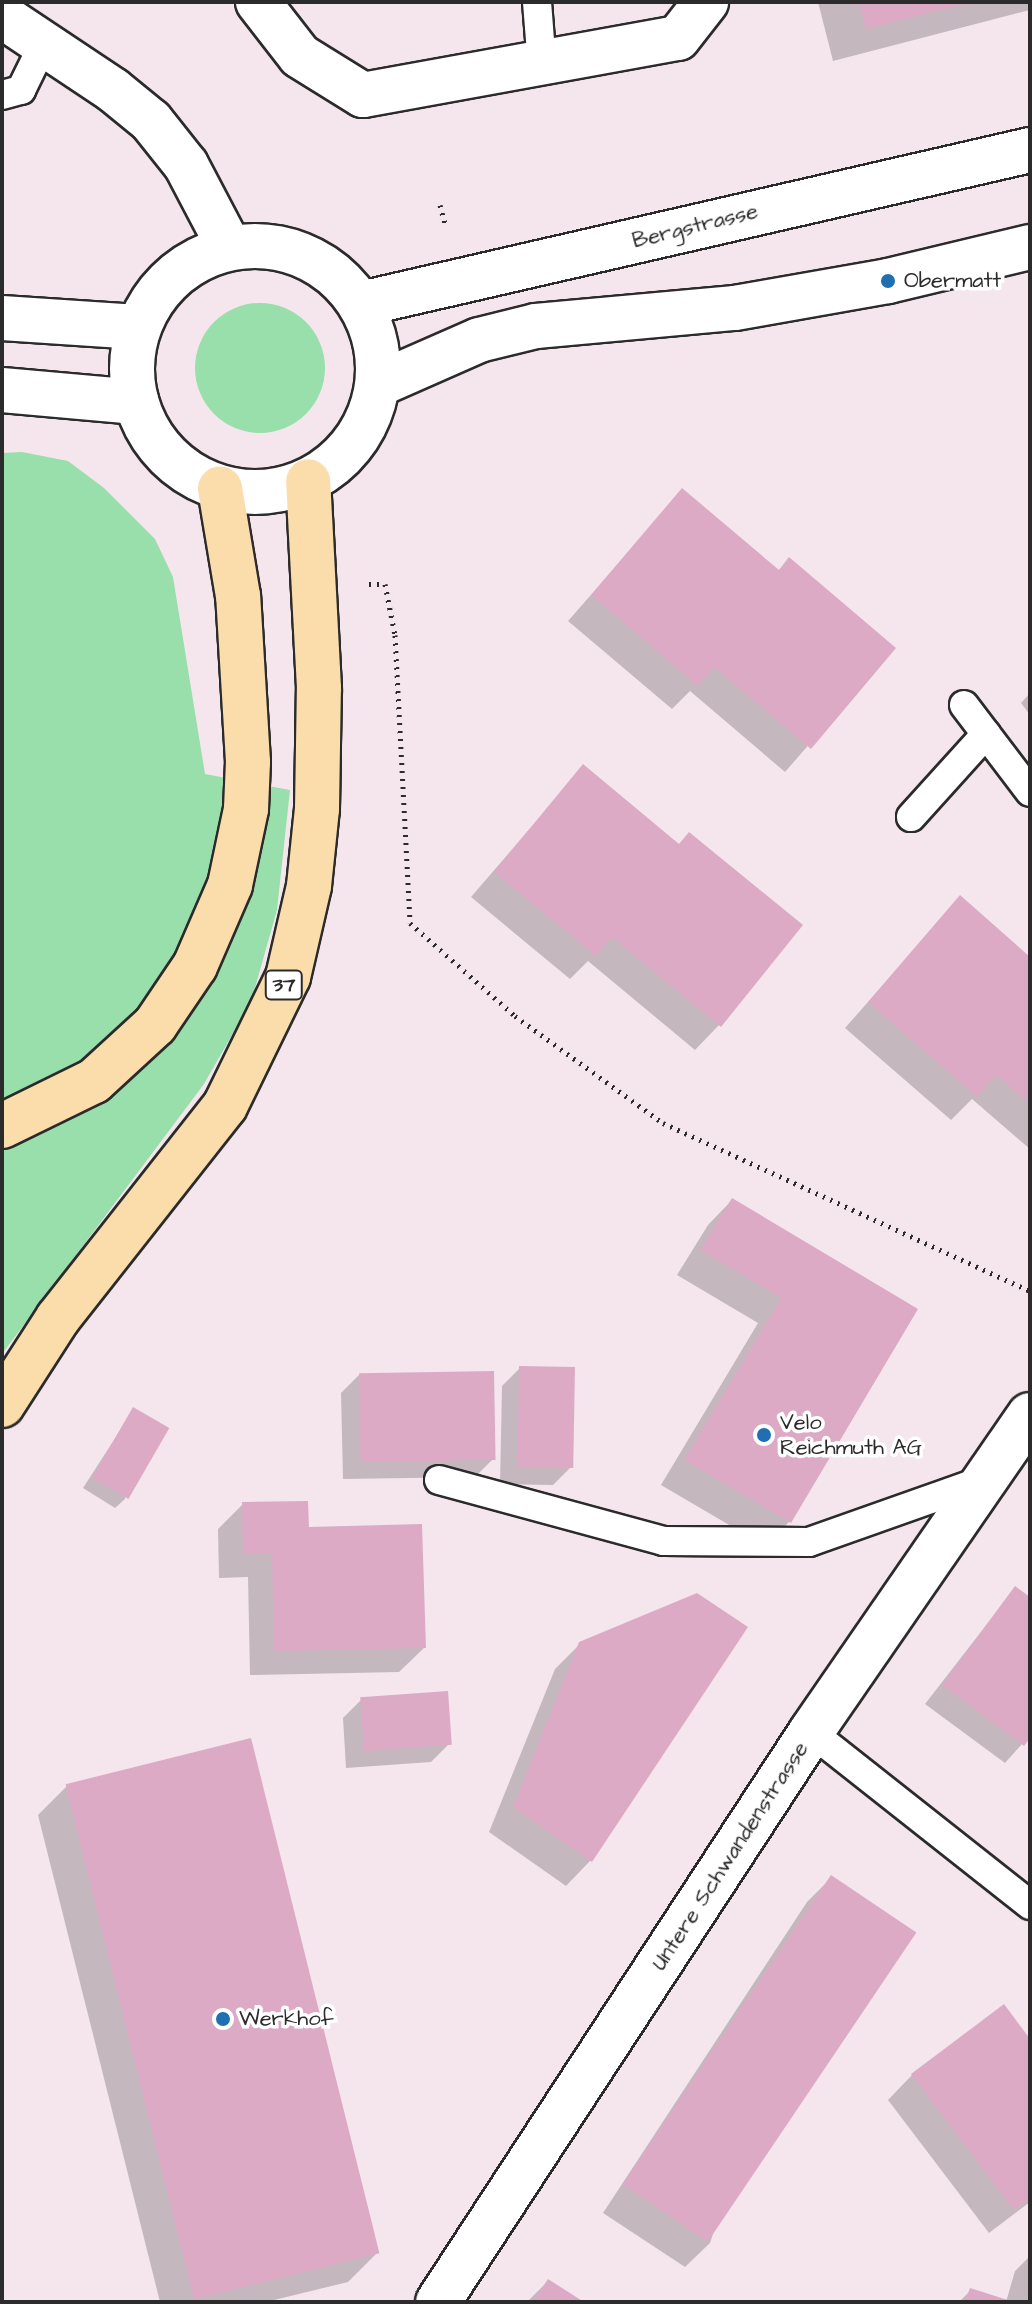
<!DOCTYPE html>
<html>
<head>
<meta charset="utf-8">
<style>
	body { margin:0 }
	#map { position:relative; width:1032px; height:2304px; overflow:hidden; background:#f5e6ee; font-family:"Architects Daughter",sans-serif }
	div>[style] { position:absolute }
	[style*='--x'] { left:calc(var(--x)*1px); top:calc(var(--y)*1px); width:calc(var(--w)*1px); rotate:calc(var(--a)*1deg) }
	.green>* { inset:0; background:#99dfac }
	.round { border-radius:50% }
	.shadow>* { inset:0; background:#0003 }
	.building>* { inset:0; background:#ddaac6; transform-origin:0 0 }
	.path>* { height:5px; margin-top:-2.5px; transform-origin:0; background:repeating-linear-gradient(90deg,#2b2b2b 0 2px,transparent 0 8px) }
	.roads { filter:drop-shadow(2px 0 #2b2b2b) drop-shadow(-2px 0 #2b2b2b) drop-shadow(0 2px #2b2b2b) drop-shadow(0 -2px #2b2b2b) }
	.lane>* { height:28px; margin:-14px; padding:0 14px; transform-origin:14px; border-radius:14px; background:#fff }
	.street>* { height:44px; margin:-22px; padding:0 22px; transform-origin:22px; border-radius:22px; background:#fff }
	.secondary>* { height:44px; margin:-22px; padding:0 22px; transform-origin:22px; border-radius:22px; background:#fff }
	.secondary>.ring { margin:-22px; padding:0; box-sizing:content-box; background:none; border:44px solid #fff; border-radius:50% }
	.highway>* { height:44px; margin:-22px; padding:0 22px; transform-origin:22px; border-radius:22px; background:#fbddab }
	.dots>* { width:22px; height:22px; translate:-50% -50%; box-sizing:border-box; border:4px solid #fff; border-radius:50% }
	span { translate:-50% -50%; white-space:nowrap; text-align:center; line-height:1.15; -webkit-text-stroke:7px #fff; paint-order:stroke }
	.shield-label span { padding:2px 6px; background:#fff; border:2px solid; border-radius:6px; -webkit-text-stroke-width:0 }
	.shield-label { font-size:20px; color:#2b2b2b; font-weight:700 }
	.street-label { font-size:22px; color:#2b2b2b }
	.poi-label { font-size:22px; color:#2b2b2b }
	.left { translate:0 -50%; text-align:left }
	.frame { position:absolute; inset:0; border:4px solid #2b2b2b; pointer-events:none }
</style>
</head>
<body>
<div id="map">
	<div class="green">
		<i class="round" style="left:195px;top:303px;width:130px;height:130px"></i>
		<i style="clip-path:polygon(22px 452px,68px 461px,104px 488px,155px 539px,173px 577px,205px 774px,290px 790px,277px 910px,251px 1002px,204px 1084px,2px 1354px,2px 453px)"></i>
	</div>
	<div class="shadow">
		<i style="clip-path:polygon(818px 2px,1030px 2px,1030px 10px,833px 61px)"></i>
		<i style="clip-path:polygon(682px 491px,778px 571px,789px 560px,893px 648px,785px 772px,690px 691px,672px 709px,568px 621px)"></i>
		<i style="clip-path:polygon(1030px 693px,1030px 715px,1021px 703px)"></i>
		<i style="clip-path:polygon(583px 767px,719px 1025px,695px 1050px,588px 961px,570px 979px,471px 897px)"></i>
		<i style="clip-path:polygon(960px 898px,1030px 959px,1030px 1149px,972px 1099px,951px 1120px,845px 1028px)"></i>
		<i style="clip-path:polygon(732px 1200px,915px 1310px,789px 1522px,765px 1546px,661px 1485px,758px 1323px,677px 1275px,708px 1225px)"></i>
		<i style="clip-path:polygon(520px 1368px,571px 1467px,553px 1485px,500px 1484px,502px 1386px)"></i>
		<i style="clip-path:polygon(359px 1375px,493px 1459px,475px 1477px,343px 1479px,341px 1393px)"></i>
		<i style="clip-path:polygon(134px 1409px,125px 1499px,115px 1508px,83px 1488px)"></i>
		<i style="clip-path:polygon(243px 1504px,307px 1529px,424px 1648px,399px 1672px,250px 1675px,248px 1577px,219px 1578px,218px 1529px)"></i>
		<i style="clip-path:polygon(1015px 1588px,1030px 1599px,1030px 1735px,1005px 1763px,925px 1704px)"></i>
		<i style="clip-path:polygon(745px 1628px,590px 1861px,566px 1886px,489px 1832px,555px 1669px,580px 1644px)"></i>
		<i style="clip-path:polygon(361px 1700px,449px 1744px,431px 1762px,346px 1768px,343px 1718px)"></i>
		<i style="clip-path:polygon(67px 1786px,377px 2253px,348px 2282px,266px 2302px,160px 2302px,38px 1815px)"></i>
		<i style="clip-path:polygon(831px 1878px,710px 2243px,685px 2267px,603px 2213px,807px 1902px)"></i>
		<i style="clip-path:polygon(1030px 2042px,1030px 2202px,989px 2233px,888px 2100px,912px 2075px)"></i>
		<i style="clip-path:polygon(1030px 2256px,1030px 2302px,959px 2302px,970px 2291px,1006px 2302px,1015px 2271px)"></i>
		<i style="clip-path:polygon(548px 2281px,581px 2302px,527px 2302px)"></i>
	</div>
	<div class="building">
		<i style="clip-path:polygon(859px 2px,968px 2px,968px 3px,866px 29px)"></i>
		<i style="clip-path:polygon(682px 488px,779px 570px,789px 557px,896px 648px,811px 749px,714px 667px,698px 686px,591px 595px)"></i>
		<i style="clip-path:polygon(583px 764px,679px 844px,689px 832px,803px 925px,721px 1027px,612px 937px,596px 956px,494px 872px)"></i>
		<i style="clip-path:polygon(960px 895px,1030px 957px,1030px 1104px,996px 1075px,977px 1097px,868px 1002px)"></i>
		<i style="clip-path:polygon(732px 1198px,918px 1309px,791px 1523px,684px 1460px,781px 1298px,700px 1250px)"></i>
		<i style="left:519px;top:1366px;width:56px;height:101px;rotate:1deg"></i>
		<i style="left:494px;top:1371px;width:89px;height:135px;rotate:89deg"></i>
		<i style="left:133px;top:1407px;width:42px;height:82px;rotate:30deg"></i>
		<i style="clip-path:polygon(308px 1501px,309px 1527px,422px 1524px,426px 1648px,274px 1651px,272px 1554px,243px 1554px,242px 1502px)"></i>
		<i style="clip-path:polygon(1015px 1586px,1030px 1597px,1030px 1738px,1024px 1746px,942px 1685px)"></i>
		<i style="clip-path:polygon(697px 1593px,748px 1627px,592px 1862px,513px 1807px,579px 1642px)"></i>
		<i style="left:448px;top:1691px;width:54px;height:88px;rotate:86deg"></i>
		<i style="left:251px;top:1738px;width:531px;height:191px;rotate:76deg"></i>
		<i style="left:831px;top:1875px;width:103px;height:373px;rotate:34deg"></i>
		<i style="clip-path:polygon(1004px 2004px,1030px 2039px,1030px 2198px,1014px 2210px,911px 2074px)"></i>
		<i style="clip-path:polygon(548px 2279px,584px 2302px,533px 2302px)"></i>
		<i style="clip-path:polygon(970px 2288px,1011px 2301px,1011px 2302px,965px 2302px)"></i>
	</div>
	<div class="path">
		<i style="--x:440;--y:205;--w:23;--a:75"></i>
		<i style="--x:369;--y:584;--w:16;--a:0"></i>
		<i style="--x:385;--y:584;--w:52;--a:78.9"></i>
		<i style="--x:395;--y:635;--w:288;--a:87"></i>
		<i style="--x:410;--y:923;--w:140;--a:41.5"></i>
		<i style="--x:515;--y:1016;--w:183;--a:35.9"></i>
		<i style="--x:663;--y:1123;--w:404;--a:24.6"></i>
	</div>
	<div class="roads">
		<div class="lane">
			<i style="--x:537;--y:2;--w:63;--a:85.5"></i>
			<i style="--x:2;--y:95;--w:20;--a:-15"></i>
			<i style="--x:21;--y:90;--w:52;--a:-63.9"></i>
			<i style="--x:964;--y:705;--w:109;--a:52.8"></i>
			<i style="--x:911;--y:817;--w:112;--a:-47.9"></i>
			<i style="--x:439;--y:1480;--w:232;--a:15.2"></i>
			<i style="--x:663;--y:1541;--w:146;--a:0.4"></i>
			<i style="--x:809;--y:1542;--w:182;--a:-19.5"></i>
			<i style="--x:811;--y:1732;--w:279;--a:38.3"></i>
		</div>
		<div class="street">
			<i style="--x:258;--y:2;--w:68;--a:52.1"></i>
			<i style="--x:300;--y:56;--w:74;--a:31.8"></i>
			<i style="--x:363;--y:95;--w:320;--a:-10.3"></i>
			<i style="--x:678;--y:38;--w:46;--a:-52.1"></i>
			<i style="--x:2;--y:16;--w:133;--a:33.7"></i>
			<i style="--x:113;--y:90;--w:49;--a:39.2"></i>
			<i style="--x:151;--y:121;--w:56;--a:51.5"></i>
			<i style="--x:186;--y:165;--w:93;--a:62.3"></i>
			<i style="--x:438;--y:2302;--w:681;--a:-56.8"></i>
			<i style="--x:811;--y:1732;--w:385;--a:-55.4"></i>
		</div>
		<div class="secondary">
			<i class="ring" style="left:132px;top:246px;width:202px;height:202px"></i>
			<i style="--x:361;--y:304;--w:686;--a:-12.96"></i>
			<i style="--x:2;--y:318;--w:136;--a:3.8"></i>
			<i style="--x:379;--y:384;--w:109;--a:-23.7"></i>
			<i style="--x:479;--y:340;--w:59;--a:-13.8"></i>
			<i style="--x:536;--y:326;--w:200;--a:-5.2"></i>
			<i style="--x:735;--y:308;--w:155;--a:-10"></i>
			<i style="--x:888;--y:281;--w:146;--a:-13.5"></i>
			<i style="--x:2;--y:390;--w:135;--a:5.1"></i>
		</div>
		<div class="highway">
			<i style="--x:2;--y:1126;--w:102;--a:-26.1"></i>
			<i style="--x:94;--y:1081;--w:83;--a:-42.6"></i>
			<i style="--x:155;--y:1025;--w:71;--a:-55.9"></i>
			<i style="--x:195;--y:966;--w:88;--a:-66.6"></i>
			<i style="--x:230;--y:885;--w:78;--a:-78.1"></i>
			<i style="--x:246;--y:809;--w:47;--a:-87.6"></i>
			<i style="--x:248;--y:762;--w:166;--a:-93.4"></i>
			<i style="--x:238;--y:596;--w:109;--a:-99.5"></i>
			<i style="--x:2;--y:1405;--w:103;--a:-57.2"></i>
			<i style="--x:58;--y:1318;--w:270;--a:-51.8"></i>
			<i style="--x:225;--y:1106;--w:144;--a:-64"></i>
			<i style="--x:288;--y:977;--w:93;--a:-77"></i>
			<i style="--x:309;--y:886;--w:77;--a:-84.1"></i>
			<i style="--x:317;--y:809;--w:121;--a:-89.1"></i>
			<i style="--x:319;--y:688;--w:207;--a:-93"></i>
		</div>
	</div>
	<div class="dots">
		<i style="left:888px;top:281px;background:#1f6fb2"></i>
		<i style="left:764px;top:1435px;background:#1f6fb2"></i>
		<i style="left:223px;top:2019px;background:#1f6fb2"></i>
	</div>
	<div class="shield-label">
		<span style="left:284px;top:985px">37</span>
	</div>
	<div class="street-label">
		<span style="left:695px;top:226px;rotate:-14deg">Bergstrasse</span>
		<span style="left:730px;top:1856px;rotate:-57deg">Untere Schwandenstrasse</span>
	</div>
	<div class="poi-label">
		<span class="left" style="left:904px;top:281px">Obermatt</span>
		<span class="left" style="left:780px;top:1435px">Velo<br>Reichmuth AG</span>
		<span class="left" style="left:239px;top:2019px">Werkhof</span>
	</div>
	<div class="frame"></div>
</div>
</body>
</html>
